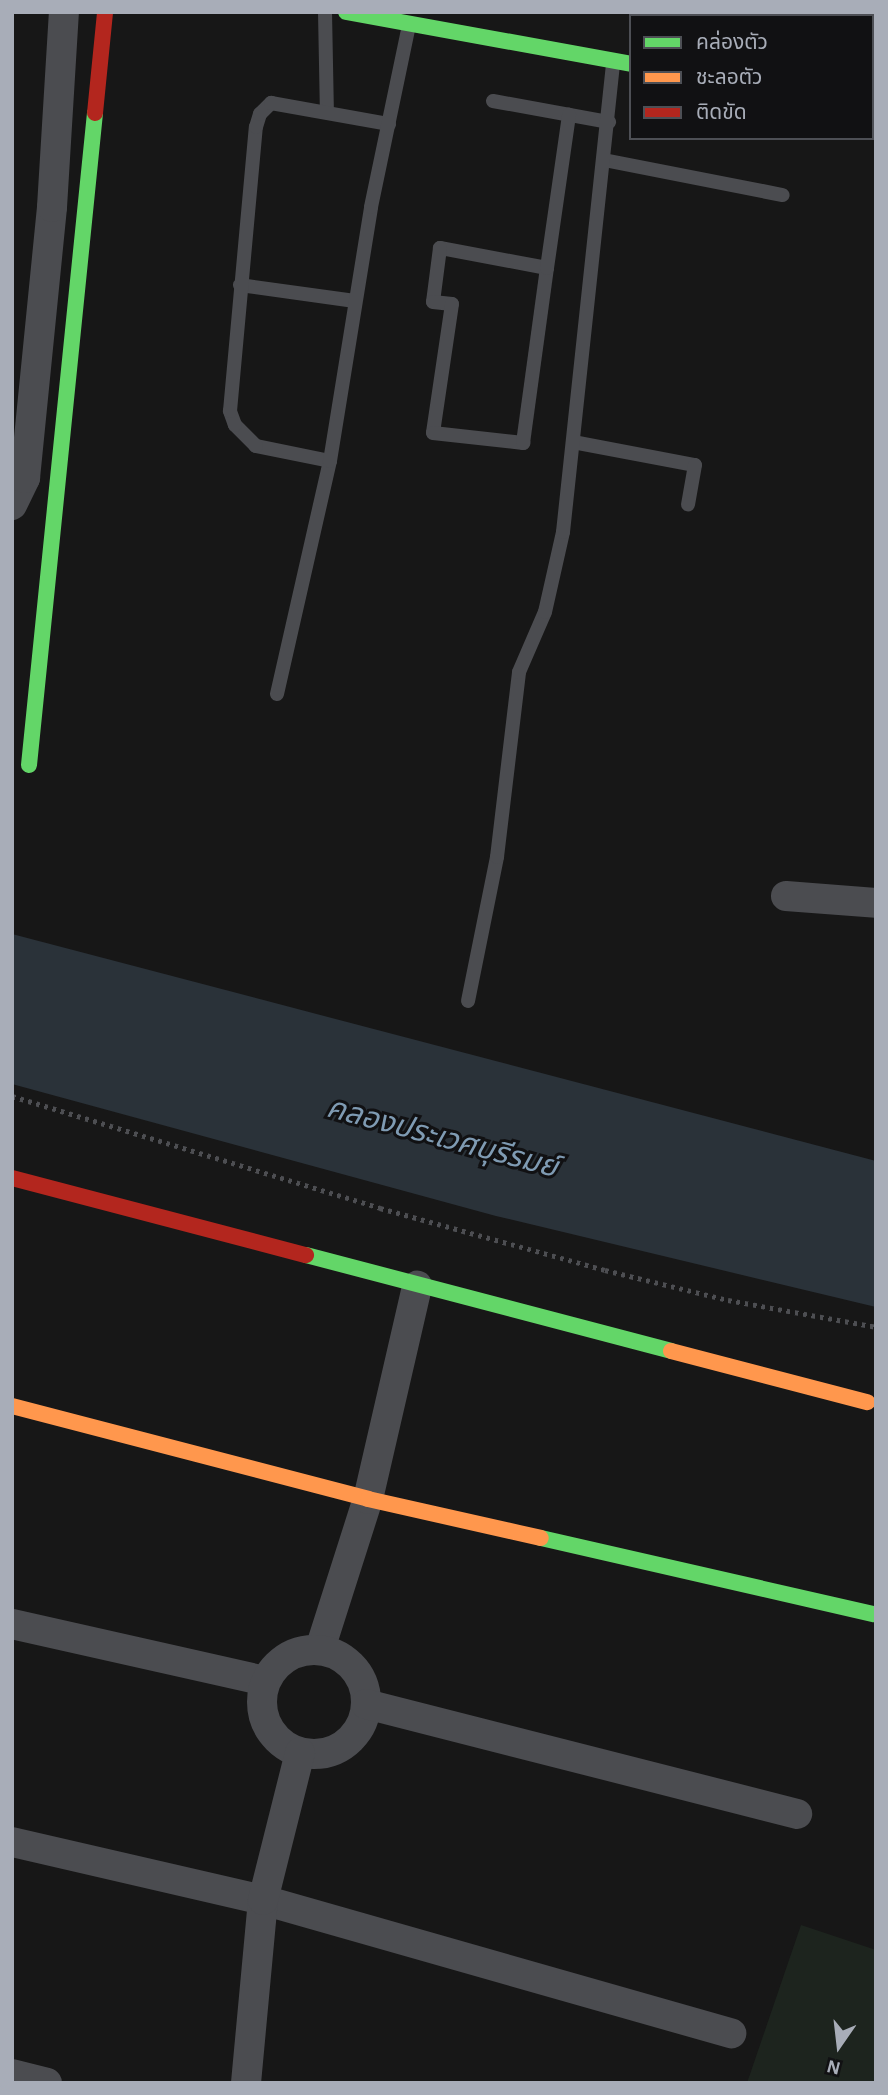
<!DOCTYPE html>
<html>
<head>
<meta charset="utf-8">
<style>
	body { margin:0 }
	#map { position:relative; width:888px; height:2095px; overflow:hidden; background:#171717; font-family:"Alegreya Sans","Noto Sans Thai",sans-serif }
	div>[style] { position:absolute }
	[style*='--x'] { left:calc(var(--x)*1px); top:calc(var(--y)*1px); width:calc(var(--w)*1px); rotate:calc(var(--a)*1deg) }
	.green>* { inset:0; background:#1d241e }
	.water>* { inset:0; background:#2a3239 }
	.path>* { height:4.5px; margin-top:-2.25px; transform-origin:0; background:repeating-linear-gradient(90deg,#4d4e52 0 3.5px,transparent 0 8.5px) }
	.lane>* { height:14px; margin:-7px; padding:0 7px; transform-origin:7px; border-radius:7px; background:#4b4c50 }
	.street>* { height:30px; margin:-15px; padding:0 15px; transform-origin:15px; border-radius:15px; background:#4b4c50 }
	.street>.ring { margin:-15px; padding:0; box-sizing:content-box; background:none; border:30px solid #4b4c50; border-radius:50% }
	.fast>* { height:16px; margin:-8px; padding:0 8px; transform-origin:8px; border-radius:8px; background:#63d668 }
	.slow>* { height:16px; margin:-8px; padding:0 8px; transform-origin:8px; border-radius:8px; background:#ff974d }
	.jam>* { height:16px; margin:-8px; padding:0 8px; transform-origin:8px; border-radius:8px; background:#b3261e }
	span { translate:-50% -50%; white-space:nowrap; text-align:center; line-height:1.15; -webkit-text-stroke:6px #111113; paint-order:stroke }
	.water-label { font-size:30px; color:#7f9bb3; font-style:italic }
	.frame { position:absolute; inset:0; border:14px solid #a8adb8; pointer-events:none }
	.legend { position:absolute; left:629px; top:14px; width:245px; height:126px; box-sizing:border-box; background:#111113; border:2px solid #4d4f55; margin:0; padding:9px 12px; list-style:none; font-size:21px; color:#a8adb8 }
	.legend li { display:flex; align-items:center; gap:14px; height:35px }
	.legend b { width:35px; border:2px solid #4d4f55 }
	.north { position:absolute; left:804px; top:2011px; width:70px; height:70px; -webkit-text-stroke:5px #111113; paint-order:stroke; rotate:194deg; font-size:19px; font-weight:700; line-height:28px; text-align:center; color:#a8adb8 }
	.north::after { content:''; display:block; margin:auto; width:24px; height:32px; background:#a8adb8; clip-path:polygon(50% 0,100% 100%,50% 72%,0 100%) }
</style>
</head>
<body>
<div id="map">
	<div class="green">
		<i style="clip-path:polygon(801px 1925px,876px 1950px,876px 2083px,747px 2083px)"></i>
	</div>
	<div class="water">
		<i style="clip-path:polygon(12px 934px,876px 1161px,876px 1307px,496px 1216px,12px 1084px)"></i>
	</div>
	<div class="path">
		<i style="--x:12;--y:1096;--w:385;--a:16.9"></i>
		<i style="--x:380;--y:1208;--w:233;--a:15.4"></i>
		<i style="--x:605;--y:1270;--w:127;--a:13.7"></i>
		<i style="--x:728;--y:1300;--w:150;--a:10.3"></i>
	</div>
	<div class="lane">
		<i style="--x:325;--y:12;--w:100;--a:88.9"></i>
		<i style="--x:493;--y:101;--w:118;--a:10.3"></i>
		<i style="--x:604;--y:160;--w:182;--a:11.1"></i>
		<i style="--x:547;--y:268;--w:109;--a:-169.4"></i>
		<i style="--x:440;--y:248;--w:54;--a:97.4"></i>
		<i style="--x:433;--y:302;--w:19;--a:6"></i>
		<i style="--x:452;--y:304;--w:130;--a:98.4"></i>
		<i style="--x:433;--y:433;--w:91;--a:6.3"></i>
		<i style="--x:523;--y:443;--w:177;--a:-82.2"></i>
		<i style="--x:547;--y:268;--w:155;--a:-81.8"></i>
		<i style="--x:240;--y:285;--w:116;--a:7.9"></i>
		<i style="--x:573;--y:442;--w:124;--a:10.7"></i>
		<i style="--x:695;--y:465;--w:40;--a:100"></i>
		<i style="--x:330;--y:461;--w:76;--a:-168.5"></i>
		<i style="--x:256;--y:446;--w:30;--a:-135"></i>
		<i style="--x:235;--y:425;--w:15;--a:-110"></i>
		<i style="--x:230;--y:411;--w:285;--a:-84.8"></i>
		<i style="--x:256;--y:127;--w:14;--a:-73"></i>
		<i style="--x:260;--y:114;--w:16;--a:-45"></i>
		<i style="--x:271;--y:103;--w:120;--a:10.1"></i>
		<i style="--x:277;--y:694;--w:239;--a:-77.2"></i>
		<i style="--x:330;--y:461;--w:257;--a:-80.8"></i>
		<i style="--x:371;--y:207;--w:186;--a:-78.2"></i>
		<i style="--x:468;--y:1001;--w:147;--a:-78.6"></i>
		<i style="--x:497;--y:857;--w:186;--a:-83.2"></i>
		<i style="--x:519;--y:672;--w:65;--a:-66.6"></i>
		<i style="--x:545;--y:612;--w:82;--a:-77.3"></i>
		<i style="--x:563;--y:532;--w:474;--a:-83.9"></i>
	</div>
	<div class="street">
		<i style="--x:12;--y:505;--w:30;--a:-64"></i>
		<i style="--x:25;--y:478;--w:272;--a:-84.3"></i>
		<i style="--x:52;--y:207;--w:195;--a:-86.5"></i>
		<i style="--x:786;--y:896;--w:90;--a:4.4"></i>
		<i style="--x:12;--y:1624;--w:259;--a:12.7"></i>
		<i style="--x:320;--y:1649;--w:157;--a:-72.3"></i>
		<i style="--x:368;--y:1499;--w:219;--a:-77"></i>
		<i class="ring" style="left:262px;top:1650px;width:74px;height:74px"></i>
		<i style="--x:366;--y:1704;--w:445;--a:14.3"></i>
		<i style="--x:12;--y:1842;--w:258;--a:13"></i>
		<i style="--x:263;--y:1900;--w:487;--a:15.9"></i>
		<i style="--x:12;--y:2074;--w:36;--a:14"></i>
		<i style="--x:246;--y:2083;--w:184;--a:-84.7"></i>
		<i style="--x:263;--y:1900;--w:152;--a:-75.9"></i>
	</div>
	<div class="fast">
		<i style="--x:346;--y:12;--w:290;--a:10.3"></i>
		<i style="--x:872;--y:45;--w:4;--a:14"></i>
		<i style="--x:872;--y:109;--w:4;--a:14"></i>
		<i style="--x:29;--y:765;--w:655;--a:-84.22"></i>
		<i style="--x:306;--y:1255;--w:377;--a:14.7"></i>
		<i style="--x:541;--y:1538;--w:341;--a:12.9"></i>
	</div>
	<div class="slow">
		<i style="--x:693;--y:12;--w:19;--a:12"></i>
		<i style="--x:671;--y:1351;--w:203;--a:14.6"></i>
		<i style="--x:12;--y:1406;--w:368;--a:14.6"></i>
		<i style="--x:368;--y:1499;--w:177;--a:12.7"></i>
	</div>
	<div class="jam">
		<i style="--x:95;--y:113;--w:101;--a:-84.3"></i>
		<i style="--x:12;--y:1178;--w:304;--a:14.7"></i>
	</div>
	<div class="water-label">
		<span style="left:442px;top:1138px;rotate:15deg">คลองประเวศบุรีรมย์</span>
	</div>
	<div class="frame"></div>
	<ul class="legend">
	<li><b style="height:9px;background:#63d668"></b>คล่องตัว</li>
	<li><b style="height:9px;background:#ff974d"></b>ชะลอตัว</li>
	<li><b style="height:9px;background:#b3261e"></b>ติดขัด</li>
	</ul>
	<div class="north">N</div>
</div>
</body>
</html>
